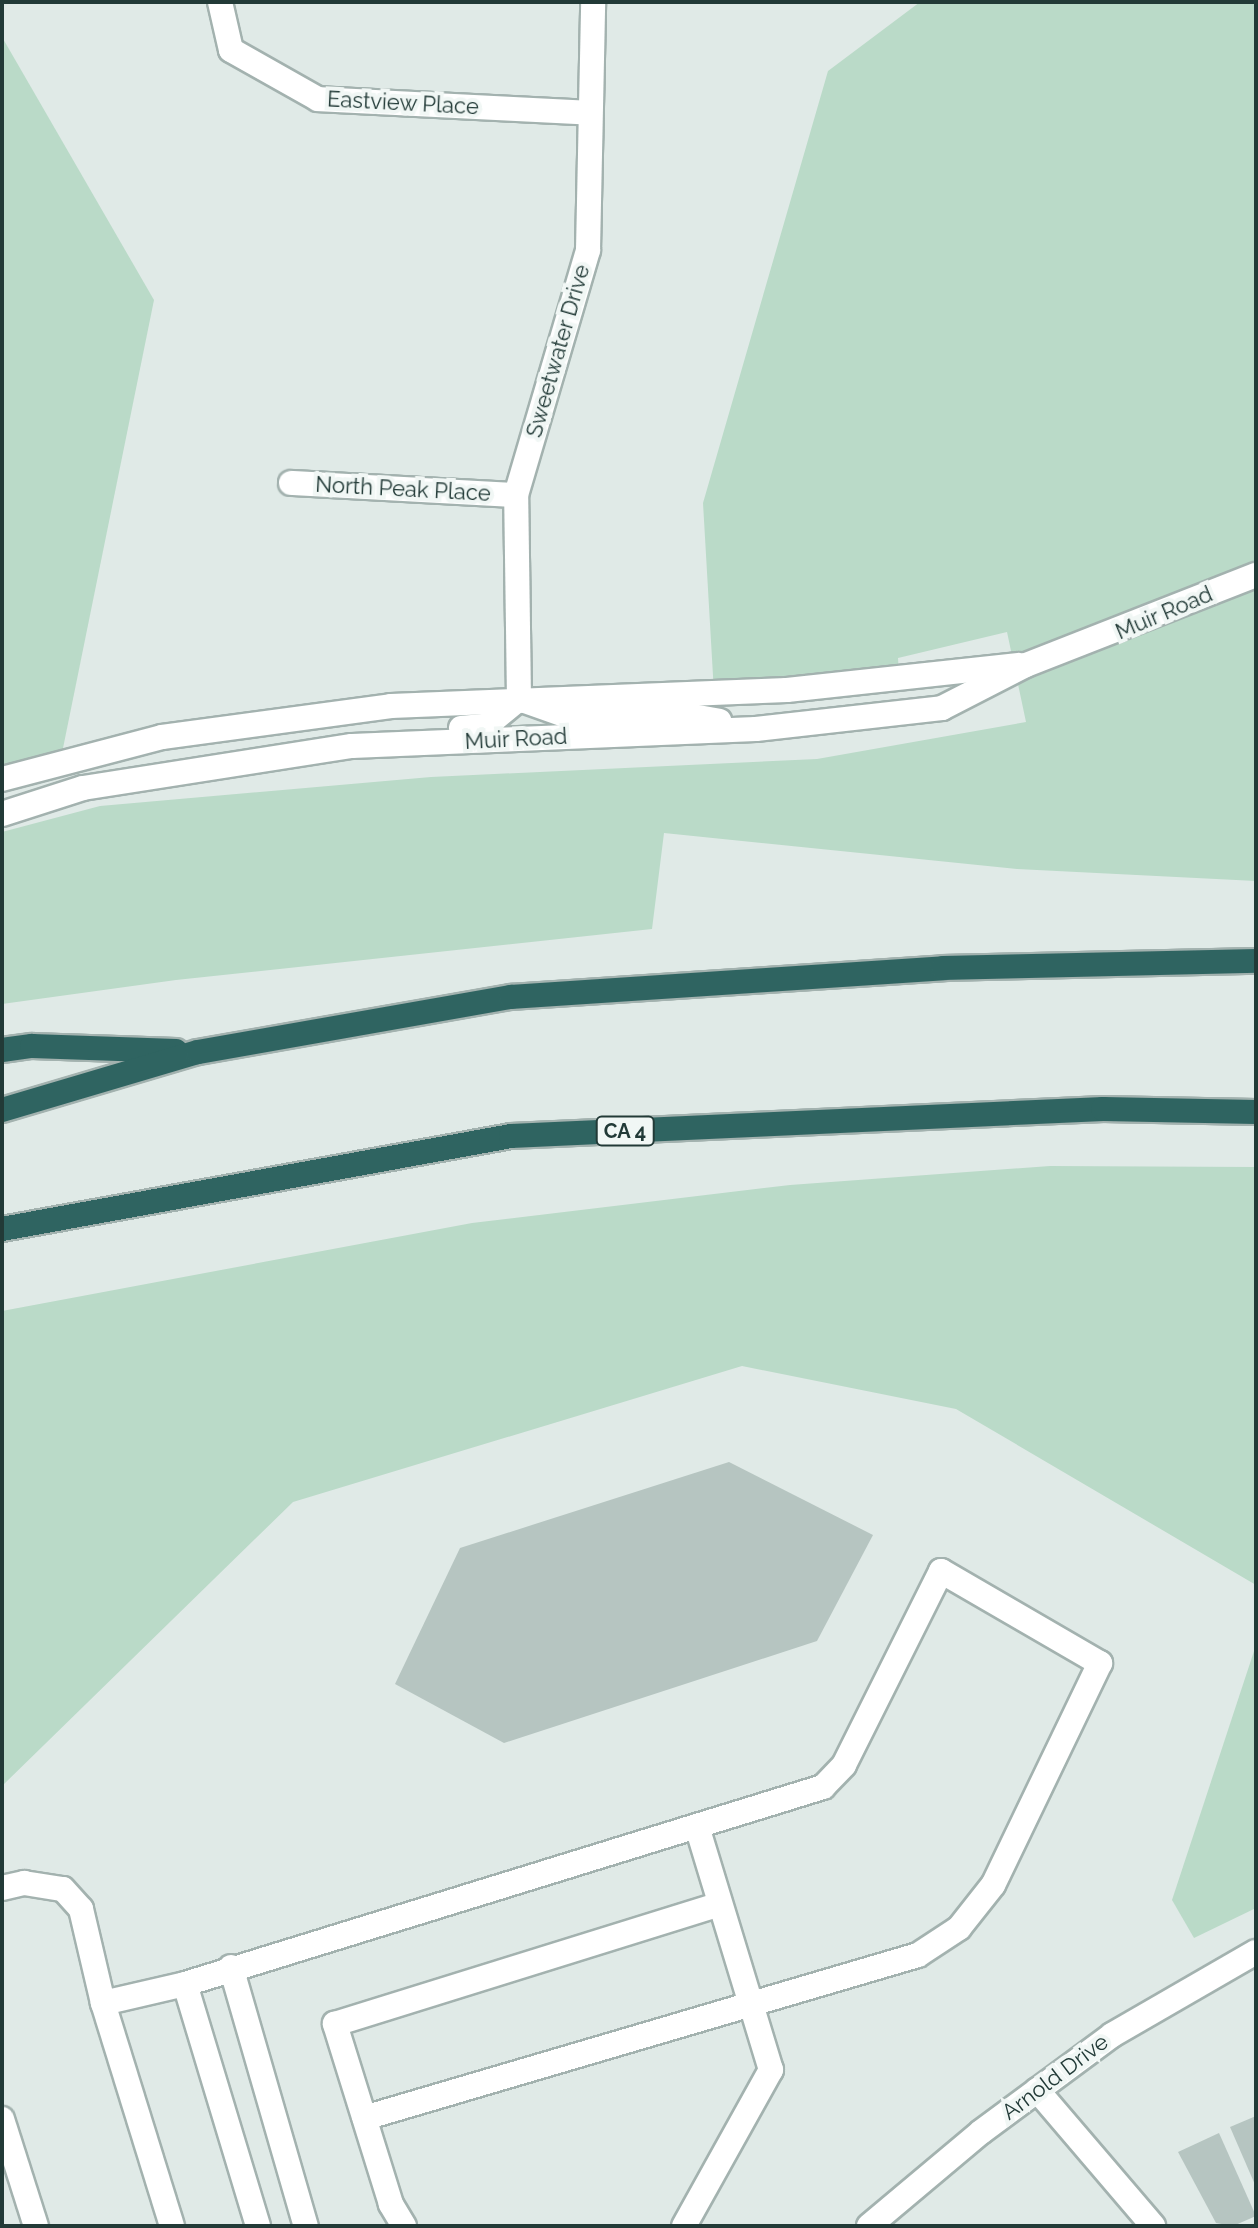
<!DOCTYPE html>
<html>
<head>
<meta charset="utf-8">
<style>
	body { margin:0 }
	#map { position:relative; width:1258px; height:2228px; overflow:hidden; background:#e0eae7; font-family:Raleway,sans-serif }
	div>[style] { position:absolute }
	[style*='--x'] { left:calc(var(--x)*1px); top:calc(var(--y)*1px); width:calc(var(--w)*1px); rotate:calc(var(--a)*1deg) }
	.green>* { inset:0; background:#badac8 }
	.building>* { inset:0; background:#b6c5c1 }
	.roads { filter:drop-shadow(2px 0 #a3b2af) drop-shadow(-2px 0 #a3b2af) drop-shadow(0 2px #a3b2af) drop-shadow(0 -2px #a3b2af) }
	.minor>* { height:24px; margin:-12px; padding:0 12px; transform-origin:12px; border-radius:12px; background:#fff }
	.highway>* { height:24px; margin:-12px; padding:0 12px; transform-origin:12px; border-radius:12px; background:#2f6461 }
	span { translate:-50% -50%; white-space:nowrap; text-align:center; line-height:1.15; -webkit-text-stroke:8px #f1f7f5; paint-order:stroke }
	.shield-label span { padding:2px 6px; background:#f1f7f5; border:2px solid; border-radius:6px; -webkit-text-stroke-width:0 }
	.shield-label { font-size:20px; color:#223a37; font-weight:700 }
	.street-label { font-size:22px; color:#223a37 }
	.frame { position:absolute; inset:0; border:4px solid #223a37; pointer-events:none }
</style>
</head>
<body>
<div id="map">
	<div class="green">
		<i style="clip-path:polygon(920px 2px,1256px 2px,1256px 881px,1017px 869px,664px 833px,652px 929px,176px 980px,2px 1004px,2px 832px,100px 806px,431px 777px,817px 759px,1026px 722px,1007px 632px,898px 658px,899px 674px,714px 693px,703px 503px,828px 71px)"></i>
		<i style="clip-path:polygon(2px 37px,154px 300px,60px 763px,2px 779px)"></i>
		<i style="clip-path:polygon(1050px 1166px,1256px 1167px,1256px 1585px,956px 1409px,742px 1366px,293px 1502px,2px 1786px,2px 1311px,472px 1223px,790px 1185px)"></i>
		<i style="clip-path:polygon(1256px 1645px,1256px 1908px,1194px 1938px,1172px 1900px)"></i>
	</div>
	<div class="building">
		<i style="clip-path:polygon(729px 1462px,873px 1535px,817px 1641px,504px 1743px,395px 1684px,460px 1548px)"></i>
		<i style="clip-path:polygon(1256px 2116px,1256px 2187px,1230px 2127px)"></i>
		<i style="clip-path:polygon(1219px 2133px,1256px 2216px,1233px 2226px,1216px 2223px,1178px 2152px)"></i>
	</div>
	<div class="roads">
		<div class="minor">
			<i style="--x:220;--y:2;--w:49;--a:77.1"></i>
			<i style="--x:231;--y:50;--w:100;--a:29.4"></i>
			<i style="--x:318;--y:99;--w:272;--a:2.9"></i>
			<i style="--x:291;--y:483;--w:225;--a:3.1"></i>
			<i style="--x:519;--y:699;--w:204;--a:-90.8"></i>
			<i style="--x:516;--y:495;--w:255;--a:-73.6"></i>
			<i style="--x:588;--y:250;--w:248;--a:-88.8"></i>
			<i style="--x:461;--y:728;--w:25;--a:-5"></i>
			<i style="--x:486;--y:726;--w:43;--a:-39.3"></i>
			<i style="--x:519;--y:699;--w:54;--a:19.4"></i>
			<i style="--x:570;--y:717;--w:111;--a:-1.5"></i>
			<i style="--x:681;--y:714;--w:39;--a:10"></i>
			<i style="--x:2;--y:779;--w:165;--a:-14.7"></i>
			<i style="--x:162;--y:737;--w:231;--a:-7.7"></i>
			<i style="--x:391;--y:706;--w:396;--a:-2.3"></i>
			<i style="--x:787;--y:690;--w:233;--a:-6.2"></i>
			<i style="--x:2;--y:814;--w:85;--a:-17.8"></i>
			<i style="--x:83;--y:788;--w:272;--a:-8.9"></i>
			<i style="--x:352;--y:746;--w:404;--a:-2.4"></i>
			<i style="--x:756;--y:729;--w:187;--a:-6.4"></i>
			<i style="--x:942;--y:708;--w:94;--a:-27.1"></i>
			<i style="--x:1026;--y:665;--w:247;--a:-21.4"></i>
			<i style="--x:2;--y:1888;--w:23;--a:-13"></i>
			<i style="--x:24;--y:1883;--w:39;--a:9"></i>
			<i style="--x:63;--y:1889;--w:27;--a:48"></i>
			<i style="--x:81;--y:1909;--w:97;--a:76.8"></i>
			<i style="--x:103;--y:2003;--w:233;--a:72.8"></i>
			<i style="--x:231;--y:1967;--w:270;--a:73.9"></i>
			<i style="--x:185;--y:1984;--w:253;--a:73.2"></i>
			<i style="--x:103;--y:2003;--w:84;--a:-13"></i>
			<i style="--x:185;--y:1984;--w:668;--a:-17.16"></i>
			<i style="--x:823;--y:1787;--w:30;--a:-46"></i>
			<i style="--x:844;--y:1765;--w:217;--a:-63.4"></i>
			<i style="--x:941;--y:1571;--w:184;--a:30.1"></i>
			<i style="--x:1100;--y:1663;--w:246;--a:115.7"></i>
			<i style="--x:993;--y:1885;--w:55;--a:128.3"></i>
			<i style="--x:959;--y:1928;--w:49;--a:146.6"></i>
			<i style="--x:918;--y:1955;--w:577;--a:163.6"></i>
			<i style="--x:1037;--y:2090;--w:179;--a:49.5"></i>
			<i style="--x:2;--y:2119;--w:112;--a:72.4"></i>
			<i style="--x:404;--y:2226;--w:26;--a:-121"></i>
			<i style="--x:391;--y:2204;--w:189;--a:-107.3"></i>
			<i style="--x:335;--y:2024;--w:403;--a:-17.3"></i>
			<i style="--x:684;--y:2226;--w:179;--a:-60.9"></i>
			<i style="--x:771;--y:2070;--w:255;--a:-106.9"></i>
			<i style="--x:869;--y:2226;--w:146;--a:-40"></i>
			<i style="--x:981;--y:2132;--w:163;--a:-36.5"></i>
			<i style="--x:1112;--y:2035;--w:166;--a:-30"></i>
		</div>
		<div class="highway">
			<i style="--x:2;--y:1050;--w:30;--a:-8"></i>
			<i style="--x:32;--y:1046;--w:144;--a:2"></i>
			<i style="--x:2;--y:1110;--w:204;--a:-16.5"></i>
			<i style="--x:198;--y:1052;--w:318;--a:-10"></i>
			<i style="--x:511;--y:997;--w:433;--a:-3.8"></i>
			<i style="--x:943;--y:968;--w:313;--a:-1.3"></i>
			<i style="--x:2;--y:1229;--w:517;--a:-10.35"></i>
			<i style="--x:511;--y:1136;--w:593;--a:-2.61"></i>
			<i style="--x:1103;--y:1109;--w:153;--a:1.1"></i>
		</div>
	</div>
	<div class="shield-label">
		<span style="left:625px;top:1131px">CA 4</span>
	</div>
	<div class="street-label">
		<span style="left:403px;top:103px;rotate:3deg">Eastview Place</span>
		<span style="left:558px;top:351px;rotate:-74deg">Sweetwater Drive</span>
		<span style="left:403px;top:489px;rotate:3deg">North Peak Place</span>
		<span style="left:1164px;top:613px;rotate:-23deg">Muir Road</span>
		<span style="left:516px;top:739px;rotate:-3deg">Muir Road</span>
		<span style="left:1055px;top:2077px;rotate:-37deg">Arnold Drive</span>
	</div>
	<div class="frame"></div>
</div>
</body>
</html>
